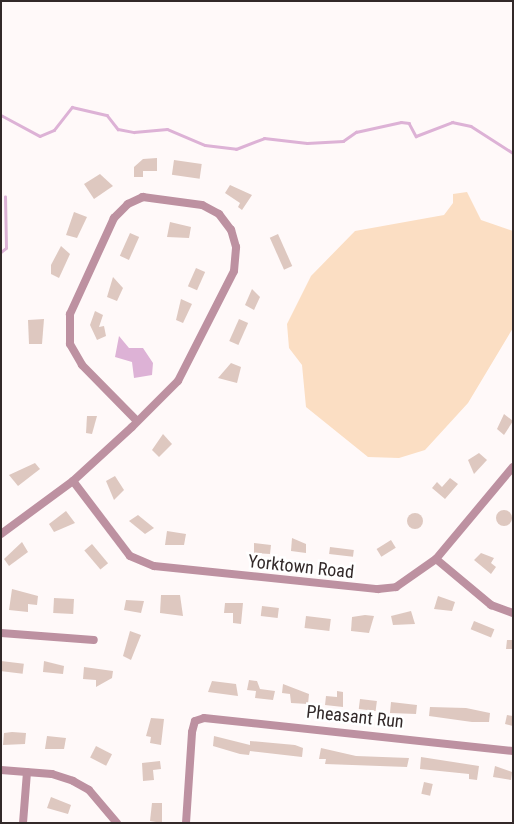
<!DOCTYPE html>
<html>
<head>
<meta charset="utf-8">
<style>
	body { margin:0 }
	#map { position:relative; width:514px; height:824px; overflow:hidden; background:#fff9f9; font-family:"Roboto Condensed",sans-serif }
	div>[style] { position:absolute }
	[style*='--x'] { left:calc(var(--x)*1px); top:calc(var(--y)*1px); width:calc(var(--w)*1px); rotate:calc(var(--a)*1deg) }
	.green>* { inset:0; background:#fbdec3 }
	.water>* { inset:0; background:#ddb2d6 }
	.stream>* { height:2.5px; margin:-1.25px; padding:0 1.25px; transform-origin:1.25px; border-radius:1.25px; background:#ddb2d6 }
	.building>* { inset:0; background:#dec8c0; transform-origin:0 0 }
	.round { border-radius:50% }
	.minor>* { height:8px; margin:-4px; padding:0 4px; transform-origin:4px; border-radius:4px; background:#bd91a1 }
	span { translate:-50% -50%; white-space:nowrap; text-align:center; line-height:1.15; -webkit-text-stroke:5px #fff; paint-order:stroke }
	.street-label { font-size:18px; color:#322929 }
	.frame { position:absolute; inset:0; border:2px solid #322929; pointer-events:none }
</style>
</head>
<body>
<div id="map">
	<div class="green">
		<i style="clip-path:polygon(467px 192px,481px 220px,513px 231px,513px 328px,468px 403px,425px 450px,399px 458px,368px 457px,306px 407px,302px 365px,289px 348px,287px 324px,311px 276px,355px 231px,444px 215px,453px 203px,453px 194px)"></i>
	</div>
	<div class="water">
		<i style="clip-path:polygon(119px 336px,129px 348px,143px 348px,153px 363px,152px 375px,134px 378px,132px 362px,115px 357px)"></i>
	</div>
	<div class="stream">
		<i style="--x:1;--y:115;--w:44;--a:28.3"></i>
		<i style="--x:40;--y:136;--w:15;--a:-23"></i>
		<i style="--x:54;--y:130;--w:29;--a:-52"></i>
		<i style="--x:72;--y:107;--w:36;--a:13"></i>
		<i style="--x:107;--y:115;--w:18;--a:52"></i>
		<i style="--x:118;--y:129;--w:16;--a:11"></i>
		<i style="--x:134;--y:132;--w:33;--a:-5"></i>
		<i style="--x:167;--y:129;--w:41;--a:22.8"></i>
		<i style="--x:205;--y:145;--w:31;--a:7"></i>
		<i style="--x:236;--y:149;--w:30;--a:-21"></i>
		<i style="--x:264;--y:138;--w:43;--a:6.6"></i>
		<i style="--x:307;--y:143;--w:36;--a:-3"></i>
		<i style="--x:343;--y:141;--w:16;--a:-35"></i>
		<i style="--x:356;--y:132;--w:46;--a:-12.5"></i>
		<i style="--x:401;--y:122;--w:8;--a:7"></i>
		<i style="--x:409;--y:123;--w:15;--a:62"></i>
		<i style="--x:416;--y:136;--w:39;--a:-21"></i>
		<i style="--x:452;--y:122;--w:19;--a:12"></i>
		<i style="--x:471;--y:126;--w:50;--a:32.7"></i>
		<i style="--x:1;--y:252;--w:6;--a:-39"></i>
		<i style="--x:6;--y:248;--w:51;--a:-91.1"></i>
	</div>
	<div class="building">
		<i style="clip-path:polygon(157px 158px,157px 171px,143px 171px,143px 177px,134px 177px,134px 167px,143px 159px)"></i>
		<i style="left:174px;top:160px;width:28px;height:15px;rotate:8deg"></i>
		<i style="clip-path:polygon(100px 174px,113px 186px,94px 199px,84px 184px)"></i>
		<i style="clip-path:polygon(230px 185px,252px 195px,242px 210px,238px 207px,240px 203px,225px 193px)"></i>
		<i style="clip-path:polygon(74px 212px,87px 217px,77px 238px,66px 235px)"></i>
		<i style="clip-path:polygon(170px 222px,191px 227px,189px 238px,167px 237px)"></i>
		<i style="left:130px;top:233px;width:10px;height:25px;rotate:24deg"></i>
		<i style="left:278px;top:234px;width:35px;height:9px;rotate:66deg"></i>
		<i style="clip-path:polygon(61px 246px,70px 254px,59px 278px,51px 274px,51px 265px)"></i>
		<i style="left:196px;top:268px;width:10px;height:20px;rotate:24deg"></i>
		<i style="clip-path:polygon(113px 277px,123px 288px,117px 301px,107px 297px)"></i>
		<i style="clip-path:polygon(252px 289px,260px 297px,254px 310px,245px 305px)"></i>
		<i style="clip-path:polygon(181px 299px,192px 304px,183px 323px,176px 320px)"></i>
		<i style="clip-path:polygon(95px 311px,103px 315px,99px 327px,104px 326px,106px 336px,97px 340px,90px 325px)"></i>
		<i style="clip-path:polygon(44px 319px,42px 344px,29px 344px,28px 320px)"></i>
		<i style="left:239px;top:319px;width:10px;height:24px;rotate:24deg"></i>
		<i style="clip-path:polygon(231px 363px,241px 367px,237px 383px,218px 378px)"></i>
		<i style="clip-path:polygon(504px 414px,513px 421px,504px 435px,497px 429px)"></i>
		<i style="clip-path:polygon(87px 416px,97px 416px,92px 434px,86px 433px)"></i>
		<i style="clip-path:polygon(163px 434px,172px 444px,159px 457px,152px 450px)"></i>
		<i style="clip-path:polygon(479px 453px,487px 460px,474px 474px,468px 460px)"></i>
		<i style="clip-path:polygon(35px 463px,40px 469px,18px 486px,9px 475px)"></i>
		<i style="clip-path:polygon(115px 476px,124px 490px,114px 500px,106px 481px)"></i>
		<i style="clip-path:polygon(450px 478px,458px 484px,445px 499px,432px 488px,437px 482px,442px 487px)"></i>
		<i class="round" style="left:496px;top:510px;width:16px;height:16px"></i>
		<i style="clip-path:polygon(66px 511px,75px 523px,54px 532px,49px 524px)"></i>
		<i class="round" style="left:407px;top:513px;width:16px;height:16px"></i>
		<i style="clip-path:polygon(138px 515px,154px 528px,145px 534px,129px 521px)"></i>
		<i style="clip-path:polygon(167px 531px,186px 534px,184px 545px,165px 545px)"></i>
		<i style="clip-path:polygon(292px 538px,306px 544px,306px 553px,291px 551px)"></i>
		<i style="left:391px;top:540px;width:9px;height:17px;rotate:58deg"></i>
		<i style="clip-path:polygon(22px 542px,28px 552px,9px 566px,4px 559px)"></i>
		<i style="clip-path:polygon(254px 543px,271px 545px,270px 554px,254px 553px)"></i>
		<i style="left:92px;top:544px;width:25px;height:10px;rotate:50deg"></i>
		<i style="left:330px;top:547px;width:24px;height:7px;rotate:7deg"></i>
		<i style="clip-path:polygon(481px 553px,494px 558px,491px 563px,496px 567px,491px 574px,474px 560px)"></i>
		<i style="clip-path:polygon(12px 589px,38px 596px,37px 605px,28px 604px,28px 612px,9px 610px)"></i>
		<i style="clip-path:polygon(161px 595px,180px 595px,183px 616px,160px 613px)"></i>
		<i style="clip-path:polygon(438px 596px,455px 602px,452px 611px,434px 609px)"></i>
		<i style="left:54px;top:598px;width:20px;height:15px;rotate:3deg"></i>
		<i style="clip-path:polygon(126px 600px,144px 601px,141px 613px,124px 610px)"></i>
		<i style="clip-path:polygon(225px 603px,243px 603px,241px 624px,233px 623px,233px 613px,224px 613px)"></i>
		<i style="left:262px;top:606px;width:17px;height:10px;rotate:7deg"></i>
		<i style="clip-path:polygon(411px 611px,415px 624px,393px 625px,391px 616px)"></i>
		<i style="clip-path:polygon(365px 615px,374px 616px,369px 633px,351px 631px,352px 617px)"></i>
		<i style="left:306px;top:616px;width:25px;height:12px;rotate:7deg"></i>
		<i style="left:474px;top:621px;width:22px;height:9px;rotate:22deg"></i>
		<i style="clip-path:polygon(130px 631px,141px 635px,131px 660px,123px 656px)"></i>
		<i style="clip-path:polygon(507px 640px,513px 640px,513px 649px,506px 649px)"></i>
		<i style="left:1px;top:661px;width:23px;height:10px;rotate:7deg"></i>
		<i style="clip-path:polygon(44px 661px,64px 666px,63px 674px,43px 672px)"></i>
		<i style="clip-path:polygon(84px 667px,113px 671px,112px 678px,96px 687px,96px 680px,83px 679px)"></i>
		<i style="clip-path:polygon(249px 680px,257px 681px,260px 689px,275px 691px,273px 700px,255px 698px,256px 691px,247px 690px)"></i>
		<i style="clip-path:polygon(212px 681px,236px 684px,238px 696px,208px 692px)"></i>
		<i style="clip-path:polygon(283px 684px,309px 694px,308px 704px,291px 703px,290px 694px,282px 693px)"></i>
		<i style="clip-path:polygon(337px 691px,343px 692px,343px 707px,325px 705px,326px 696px,337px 697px)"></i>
		<i style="left:360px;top:699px;width:17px;height:10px;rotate:7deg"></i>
		<i style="clip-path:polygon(391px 702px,417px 705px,416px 714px,390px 713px)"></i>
		<i style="clip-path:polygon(430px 707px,466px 708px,490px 713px,489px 722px,472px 722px,429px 716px)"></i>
		<i style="clip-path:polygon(507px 715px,513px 716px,513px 726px,505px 724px)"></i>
		<i style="clip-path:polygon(151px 718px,164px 719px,161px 745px,150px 743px,151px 737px,146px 736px)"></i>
		<i style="clip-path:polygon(12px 732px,26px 733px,25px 744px,3px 745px,4px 733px)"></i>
		<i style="clip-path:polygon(47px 736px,66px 738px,64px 749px,45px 749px)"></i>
		<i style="clip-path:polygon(214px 736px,250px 745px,250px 741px,295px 745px,303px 748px,302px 757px,250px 751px,249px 755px,240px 754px,213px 746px)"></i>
		<i style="left:96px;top:746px;width:18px;height:13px;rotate:27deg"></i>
		<i style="clip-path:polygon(321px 748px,356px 756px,409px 758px,407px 767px,325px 764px,326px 759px,319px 759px)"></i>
		<i style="clip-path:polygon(421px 757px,479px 766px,477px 780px,469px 779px,469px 774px,420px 769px)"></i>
		<i style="clip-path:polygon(160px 761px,161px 769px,153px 770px,154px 780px,143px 781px,142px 763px)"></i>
		<i style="clip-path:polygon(495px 766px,512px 772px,511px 780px,493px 777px)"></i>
		<i style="left:424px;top:782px;width:9px;height:12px;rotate:13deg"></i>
		<i style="clip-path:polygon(51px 797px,71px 805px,68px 814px,47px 808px)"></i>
		<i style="clip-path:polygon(152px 803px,162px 803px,162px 823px,150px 821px)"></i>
	</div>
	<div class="minor">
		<i style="--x:73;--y:481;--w:94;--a:52.8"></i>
		<i style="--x:130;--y:556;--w:26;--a:23"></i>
		<i style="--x:154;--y:566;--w:225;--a:5.9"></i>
		<i style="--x:378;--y:589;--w:18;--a:-6"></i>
		<i style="--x:396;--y:587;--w:49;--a:-35"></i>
		<i style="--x:436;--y:559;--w:120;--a:-50.1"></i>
		<i style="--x:1;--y:534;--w:89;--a:-36.4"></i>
		<i style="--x:73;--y:481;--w:80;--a:-42.5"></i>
		<i style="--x:132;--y:427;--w:65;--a:-45"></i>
		<i style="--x:178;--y:381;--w:123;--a:-63"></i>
		<i style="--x:234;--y:271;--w:24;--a:-85"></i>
		<i style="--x:236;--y:247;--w:18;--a:-106"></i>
		<i style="--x:231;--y:230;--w:20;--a:-127"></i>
		<i style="--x:219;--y:214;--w:19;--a:-152"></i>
		<i style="--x:202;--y:205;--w:60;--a:-172.3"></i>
		<i style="--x:143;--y:197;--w:17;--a:155"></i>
		<i style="--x:128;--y:204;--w:20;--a:135"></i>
		<i style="--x:114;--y:218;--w:106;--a:114.6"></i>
		<i style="--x:70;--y:314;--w:30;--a:90"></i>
		<i style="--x:70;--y:344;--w:24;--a:60"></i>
		<i style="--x:82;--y:365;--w:78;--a:45.5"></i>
		<i style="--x:436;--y:559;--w:72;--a:39.9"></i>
		<i style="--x:491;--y:605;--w:23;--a:20"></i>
		<i style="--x:1;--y:633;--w:93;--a:4.3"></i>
		<i style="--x:1;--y:770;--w:51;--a:4.5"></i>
		<i style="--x:52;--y:774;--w:22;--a:18"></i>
		<i style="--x:73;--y:781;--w:18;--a:29"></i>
		<i style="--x:89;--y:790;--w:43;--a:49.7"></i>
		<i style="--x:23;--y:823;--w:51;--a:-85.5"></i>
		<i style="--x:186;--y:823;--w:91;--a:-86.2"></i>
		<i style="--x:192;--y:732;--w:11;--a:-75"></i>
		<i style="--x:195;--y:721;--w:9;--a:-18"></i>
		<i style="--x:204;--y:718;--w:311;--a:6.1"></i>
	</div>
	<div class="street-label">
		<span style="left:301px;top:567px;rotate:6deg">Yorktown Road</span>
		<span style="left:355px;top:717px;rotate:6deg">Pheasant Run</span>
	</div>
	<div class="frame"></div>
</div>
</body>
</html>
